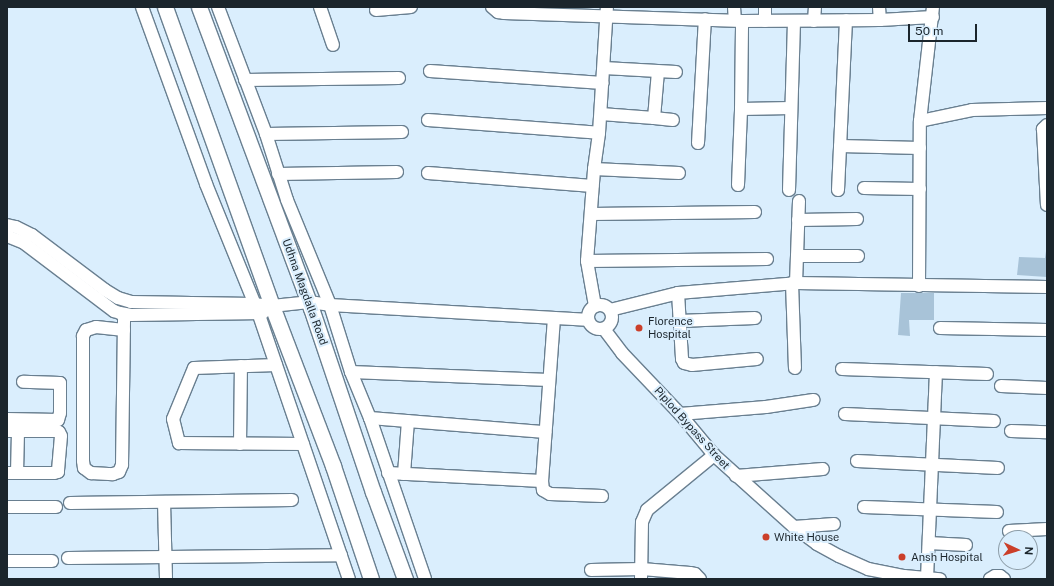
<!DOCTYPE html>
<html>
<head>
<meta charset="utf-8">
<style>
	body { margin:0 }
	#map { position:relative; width:1054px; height:586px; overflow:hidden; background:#daeefd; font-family:"Public Sans",sans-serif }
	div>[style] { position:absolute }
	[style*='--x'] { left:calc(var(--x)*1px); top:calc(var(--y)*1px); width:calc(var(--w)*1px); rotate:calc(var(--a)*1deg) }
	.green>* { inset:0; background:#a8c3d8 }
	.roads { filter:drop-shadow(1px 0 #697f90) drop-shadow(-1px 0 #697f90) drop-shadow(0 1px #697f90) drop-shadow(0 -1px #697f90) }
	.minor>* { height:12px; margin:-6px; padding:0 6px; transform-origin:6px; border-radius:6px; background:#fff }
	.minor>.ring { margin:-6px; padding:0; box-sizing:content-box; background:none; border:12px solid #fff; border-radius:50% }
	.major>* { height:15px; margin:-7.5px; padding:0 7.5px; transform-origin:7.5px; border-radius:7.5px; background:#fff }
	.dots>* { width:11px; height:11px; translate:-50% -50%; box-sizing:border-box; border:2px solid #daeefd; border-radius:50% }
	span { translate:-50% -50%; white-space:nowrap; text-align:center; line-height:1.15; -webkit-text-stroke:4px #daeefd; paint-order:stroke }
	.street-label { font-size:11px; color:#1b252c }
	.poi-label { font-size:11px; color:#1b252c }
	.left { translate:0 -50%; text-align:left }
	.frame { position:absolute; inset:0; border:8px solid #1b252c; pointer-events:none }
	.north { position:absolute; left:998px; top:530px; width:40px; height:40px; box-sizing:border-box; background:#daeefd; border:1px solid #8e9ea9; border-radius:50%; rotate:94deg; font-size:11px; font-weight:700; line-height:16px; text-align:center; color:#1b252c }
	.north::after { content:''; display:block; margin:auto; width:14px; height:18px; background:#cb3f2a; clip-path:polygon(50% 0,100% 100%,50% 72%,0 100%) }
	.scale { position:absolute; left:908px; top:24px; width:69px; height:18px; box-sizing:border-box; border:2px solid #1b252c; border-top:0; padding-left:5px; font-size:12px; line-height:14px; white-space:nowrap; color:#1b252c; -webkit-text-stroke:3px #daeefd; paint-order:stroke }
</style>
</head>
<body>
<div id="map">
	<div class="green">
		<i style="clip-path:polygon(1046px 251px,1047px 277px,1017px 275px,1019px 257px,1045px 258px)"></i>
		<i style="clip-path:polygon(901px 293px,934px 293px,934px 320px,909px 320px,910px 336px,898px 335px)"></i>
	</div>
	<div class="roads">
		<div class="minor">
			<i style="--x:142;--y:7;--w:188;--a:70.1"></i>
			<i style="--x:206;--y:184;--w:138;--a:67.9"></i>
			<i style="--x:258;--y:312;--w:282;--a:71.2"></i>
			<i style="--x:218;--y:7;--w:136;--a:69.3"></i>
			<i style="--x:266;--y:134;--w:69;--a:72.3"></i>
			<i style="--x:287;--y:200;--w:113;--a:67.7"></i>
			<i style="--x:330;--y:305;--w:70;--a:72.6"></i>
			<i style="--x:351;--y:372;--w:50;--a:67.6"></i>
			<i style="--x:370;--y:418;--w:170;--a:71.1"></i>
			<i style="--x:320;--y:7;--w:40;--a:71.1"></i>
			<i style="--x:492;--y:7;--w:8;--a:40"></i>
			<i style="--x:498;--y:12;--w:6;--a:9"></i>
			<i style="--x:504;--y:13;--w:238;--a:1.9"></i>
			<i style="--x:742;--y:21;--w:138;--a:-0.4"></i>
			<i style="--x:880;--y:20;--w:53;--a:-3.2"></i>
			<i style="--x:734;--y:7;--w:13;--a:86"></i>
			<i style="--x:879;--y:7;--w:13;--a:86"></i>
			<i style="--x:376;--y:10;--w:35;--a:-5"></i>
			<i style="--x:765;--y:21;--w:14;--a:-90"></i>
			<i style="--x:814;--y:21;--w:14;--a:-86"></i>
			<i style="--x:604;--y:68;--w:72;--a:3.2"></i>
			<i style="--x:430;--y:71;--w:173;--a:4"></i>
			<i style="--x:245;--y:80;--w:154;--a:-0.7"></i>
			<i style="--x:741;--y:109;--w:50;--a:-1.1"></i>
			<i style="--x:601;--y:114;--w:53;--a:4.3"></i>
			<i style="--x:654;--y:118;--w:47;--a:-85.1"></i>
			<i style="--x:654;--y:118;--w:19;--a:6"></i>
			<i style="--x:428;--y:120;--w:171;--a:4.3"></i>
			<i style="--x:920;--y:121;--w:53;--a:-11.9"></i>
			<i style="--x:972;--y:110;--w:75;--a:-1.5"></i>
			<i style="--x:1047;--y:125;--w:6;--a:135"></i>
			<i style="--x:1043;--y:129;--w:76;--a:87"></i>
			<i style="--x:266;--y:134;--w:136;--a:-0.8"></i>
			<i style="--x:698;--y:143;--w:124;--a:-86.8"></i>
			<i style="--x:840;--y:146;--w:80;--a:1.4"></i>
			<i style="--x:594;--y:169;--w:85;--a:2.7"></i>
			<i style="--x:428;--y:173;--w:165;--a:4.5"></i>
			<i style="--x:278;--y:174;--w:119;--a:-1"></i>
			<i style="--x:738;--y:185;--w:76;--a:-87.7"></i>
			<i style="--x:741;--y:109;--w:88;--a:-89.3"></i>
			<i style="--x:864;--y:188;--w:56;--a:1"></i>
			<i style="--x:789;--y:190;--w:168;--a:-88.3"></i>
			<i style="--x:838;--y:190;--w:170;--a:-87.3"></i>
			<i style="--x:591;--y:214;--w:164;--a:-0.7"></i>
			<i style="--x:798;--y:220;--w:59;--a:-1"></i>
			<i style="--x:7;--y:225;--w:9;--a:13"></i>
			<i style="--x:16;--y:227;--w:18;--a:27"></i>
			<i style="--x:32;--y:235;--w:91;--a:37"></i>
			<i style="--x:105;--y:290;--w:15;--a:32"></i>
			<i style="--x:118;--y:298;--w:14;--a:17"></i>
			<i style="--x:131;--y:302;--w:122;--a:0.9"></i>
			<i style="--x:253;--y:304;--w:19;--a:6"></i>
			<i style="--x:272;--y:306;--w:37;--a:-6"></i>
			<i style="--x:309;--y:302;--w:21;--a:8"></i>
			<i style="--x:330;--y:305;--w:258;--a:3.3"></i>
			<i style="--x:7;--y:236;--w:18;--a:22"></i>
			<i style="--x:24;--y:243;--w:113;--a:37.1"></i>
			<i style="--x:114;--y:311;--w:6;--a:18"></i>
			<i style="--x:120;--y:313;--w:11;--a:10"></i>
			<i style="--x:131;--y:315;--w:132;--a:-0.9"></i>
			<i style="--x:797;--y:256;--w:61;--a:0"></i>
			<i style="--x:587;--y:261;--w:180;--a:-0.6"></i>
			<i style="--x:792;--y:283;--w:85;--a:88"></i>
			<i style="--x:796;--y:283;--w:82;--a:-87.9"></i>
			<i style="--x:919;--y:286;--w:165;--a:-89.7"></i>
			<i style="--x:920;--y:121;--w:115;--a:-83.5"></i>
			<i style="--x:678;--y:293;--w:66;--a:86.5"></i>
			<i style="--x:682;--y:359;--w:4;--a:63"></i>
			<i style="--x:684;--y:363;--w:8;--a:14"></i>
			<i style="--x:692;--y:365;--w:65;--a:-5.3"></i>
			<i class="ring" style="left:588px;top:305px;width:12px;height:12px"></i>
			<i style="--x:595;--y:306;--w:46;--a:-100.1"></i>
			<i style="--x:587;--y:261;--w:92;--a:-85.6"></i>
			<i style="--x:594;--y:169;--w:36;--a:-82"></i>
			<i style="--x:599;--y:133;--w:126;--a:-86.4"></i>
			<i style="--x:610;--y:310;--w:70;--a:-14"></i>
			<i style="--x:678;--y:293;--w:118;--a:-4.8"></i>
			<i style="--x:796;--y:283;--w:251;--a:0.9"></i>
			<i style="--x:554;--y:318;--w:163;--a:94.2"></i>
			<i style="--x:542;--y:481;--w:9;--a:84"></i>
			<i style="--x:543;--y:490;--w:8;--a:30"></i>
			<i style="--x:550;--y:494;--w:52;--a:2.2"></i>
			<i style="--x:679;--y:321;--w:76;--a:-2.3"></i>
			<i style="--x:940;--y:328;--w:107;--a:1.1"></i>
			<i style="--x:604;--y:329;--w:30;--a:53"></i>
			<i style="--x:622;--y:353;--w:84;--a:46.4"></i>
			<i style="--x:680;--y:414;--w:53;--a:50.3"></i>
			<i style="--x:714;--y:455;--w:108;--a:42"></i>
			<i style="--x:794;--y:527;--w:29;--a:36"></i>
			<i style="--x:817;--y:544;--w:25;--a:29"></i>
			<i style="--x:839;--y:556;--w:32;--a:24"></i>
			<i style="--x:868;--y:569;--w:37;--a:11"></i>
			<i style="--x:904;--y:576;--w:36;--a:5"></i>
			<i style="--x:124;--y:330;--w:28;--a:-174"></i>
			<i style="--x:96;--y:327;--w:10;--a:163"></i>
			<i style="--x:86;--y:330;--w:7;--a:117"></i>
			<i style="--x:83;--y:336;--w:125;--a:90"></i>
			<i style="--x:83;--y:461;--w:7;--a:82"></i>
			<i style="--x:84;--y:468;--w:9;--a:36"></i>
			<i style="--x:91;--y:473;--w:22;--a:3"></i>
			<i style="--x:113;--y:474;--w:6;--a:-18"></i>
			<i style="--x:119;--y:472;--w:8;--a:-67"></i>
			<i style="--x:122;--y:465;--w:151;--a:-89.2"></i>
			<i style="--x:276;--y:365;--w:82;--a:177.9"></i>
			<i style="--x:194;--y:368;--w:55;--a:112.4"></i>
			<i style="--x:173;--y:419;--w:25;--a:76"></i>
			<i style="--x:179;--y:443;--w:124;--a:0.5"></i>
			<i style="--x:842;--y:369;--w:145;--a:2"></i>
			<i style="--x:351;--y:372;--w:198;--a:2.3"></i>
			<i style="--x:1001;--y:386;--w:46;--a:2.5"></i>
			<i style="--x:680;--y:414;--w:86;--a:-4.7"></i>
			<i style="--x:766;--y:407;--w:48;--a:-8.5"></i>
			<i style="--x:845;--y:414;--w:149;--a:2.7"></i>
			<i style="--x:370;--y:418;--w:176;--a:4.6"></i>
			<i style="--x:7;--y:419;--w:51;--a:1.1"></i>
			<i style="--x:58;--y:420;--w:7;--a:-74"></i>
			<i style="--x:60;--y:413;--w:30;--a:-90"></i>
			<i style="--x:60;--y:383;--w:37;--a:-178"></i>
			<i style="--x:7;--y:431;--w:49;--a:0"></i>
			<i style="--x:56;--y:431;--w:3;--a:18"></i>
			<i style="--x:59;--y:432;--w:4;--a:63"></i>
			<i style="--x:61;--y:436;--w:36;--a:95"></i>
			<i style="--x:58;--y:472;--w:4;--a:166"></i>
			<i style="--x:54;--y:473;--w:47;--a:180"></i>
			<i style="--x:1011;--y:431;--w:36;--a:2"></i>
			<i style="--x:240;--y:444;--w:78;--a:-89.3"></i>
			<i style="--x:857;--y:461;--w:141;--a:2.8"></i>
			<i style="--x:17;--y:473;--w:42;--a:-88.6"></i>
			<i style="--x:388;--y:473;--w:154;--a:3"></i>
			<i style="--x:404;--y:474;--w:53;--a:-85.7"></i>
			<i style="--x:736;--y:476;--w:87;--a:-4.6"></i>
			<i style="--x:164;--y:502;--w:77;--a:88.5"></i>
			<i style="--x:70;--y:503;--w:222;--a:-0.8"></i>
			<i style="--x:7;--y:507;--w:49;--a:0"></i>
			<i style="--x:864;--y:507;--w:133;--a:2.2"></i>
			<i style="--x:794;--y:527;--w:40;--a:-4.3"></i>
			<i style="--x:1009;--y:531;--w:38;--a:-3"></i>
			<i style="--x:929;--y:543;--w:37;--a:3"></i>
			<i style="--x:68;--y:558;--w:273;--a:-0.6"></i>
			<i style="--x:7;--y:561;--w:45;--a:0"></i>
			<i style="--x:591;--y:570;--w:51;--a:-1.1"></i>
			<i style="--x:642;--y:569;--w:48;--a:4.8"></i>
			<i style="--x:690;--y:573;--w:5;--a:11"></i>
			<i style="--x:695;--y:574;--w:7;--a:45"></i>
			<i style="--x:927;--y:578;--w:206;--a:-87.5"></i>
			<i style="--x:641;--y:579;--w:57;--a:-89"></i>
			<i style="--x:642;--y:522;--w:13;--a:-67"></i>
			<i style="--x:647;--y:510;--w:87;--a:-39.4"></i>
			<i style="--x:990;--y:579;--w:6;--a:-31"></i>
			<i style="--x:995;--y:576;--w:5;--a:0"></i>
			<i style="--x:1000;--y:576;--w:5;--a:37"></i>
		</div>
		<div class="major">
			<i style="--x:165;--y:7;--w:318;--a:70.3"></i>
			<i style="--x:272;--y:306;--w:171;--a:69.1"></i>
			<i style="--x:333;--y:466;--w:119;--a:71.4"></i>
			<i style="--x:199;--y:7;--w:321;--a:69.6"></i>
			<i style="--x:311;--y:308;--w:194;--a:71.4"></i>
			<i style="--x:373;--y:492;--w:93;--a:69.8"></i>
		</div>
	</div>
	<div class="dots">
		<i style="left:639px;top:328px;background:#cb3f2a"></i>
		<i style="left:766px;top:537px;background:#cb3f2a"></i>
		<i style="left:902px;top:557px;background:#cb3f2a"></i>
	</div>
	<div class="street-label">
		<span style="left:305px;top:292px;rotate:70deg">Udhna Magdalla Road</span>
		<span style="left:692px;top:428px;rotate:48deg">Piplod Bypass Street</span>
	</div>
	<div class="poi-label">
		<span class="left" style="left:648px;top:328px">Florence<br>Hospital</span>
		<span class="left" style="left:774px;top:537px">White House</span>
		<span class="left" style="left:911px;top:557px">Ansh Hospital</span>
	</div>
	<div class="frame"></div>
	<div class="north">N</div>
	<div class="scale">50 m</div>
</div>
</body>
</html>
